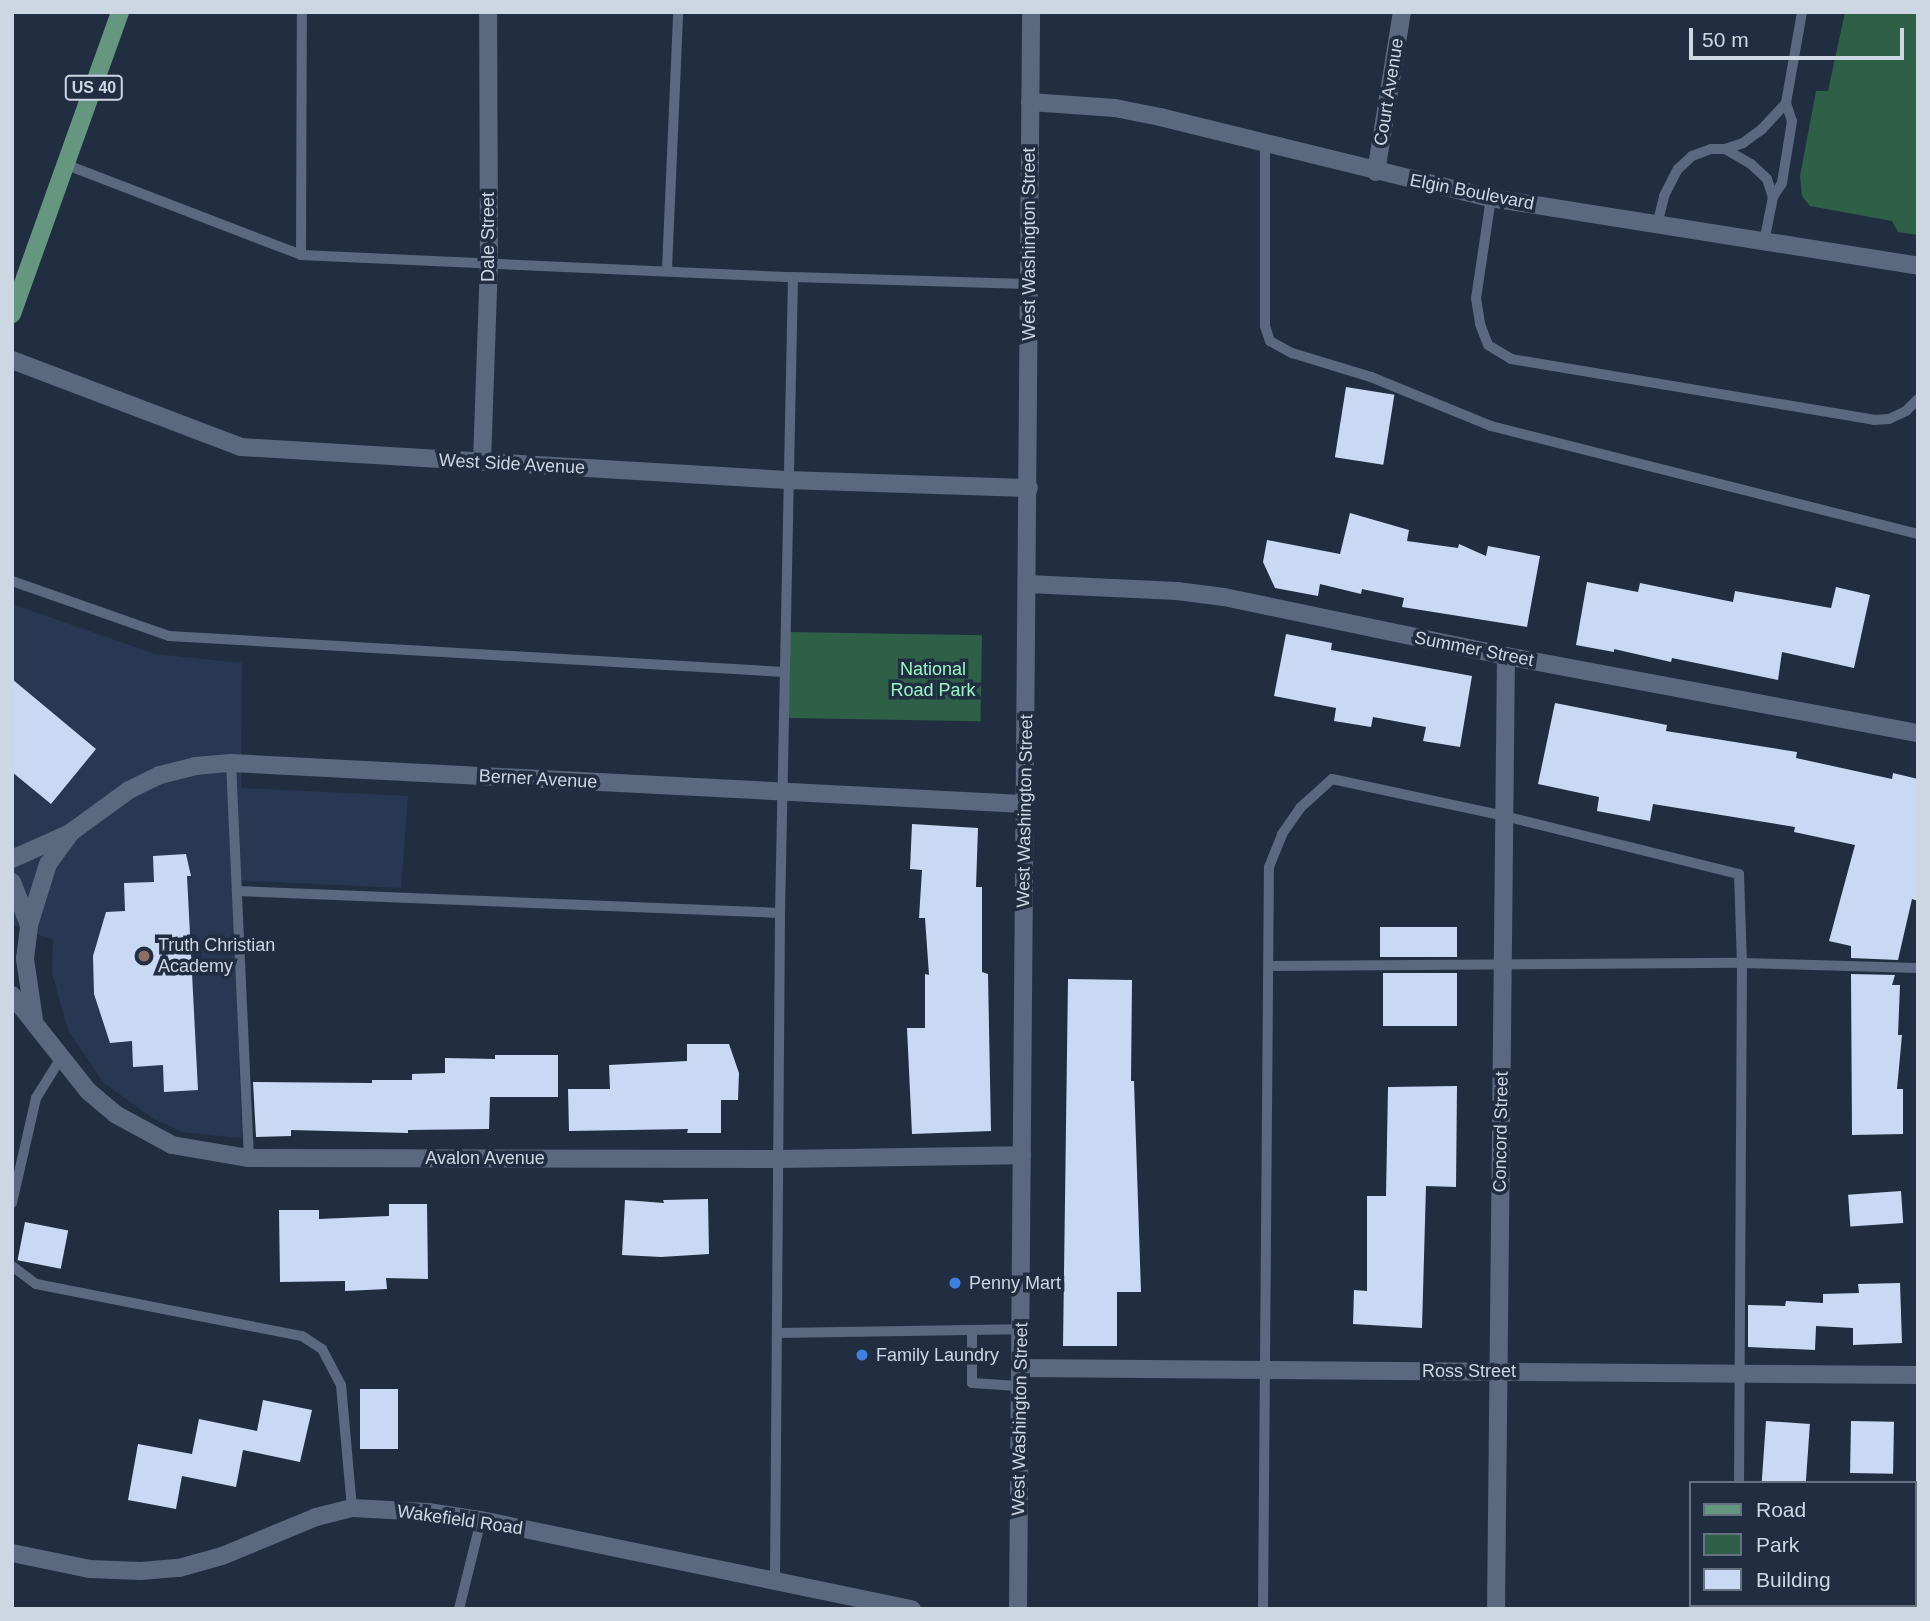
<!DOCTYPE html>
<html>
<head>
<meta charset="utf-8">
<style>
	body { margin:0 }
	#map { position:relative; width:1930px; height:1621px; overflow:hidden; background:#212e42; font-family:Helvetica,sans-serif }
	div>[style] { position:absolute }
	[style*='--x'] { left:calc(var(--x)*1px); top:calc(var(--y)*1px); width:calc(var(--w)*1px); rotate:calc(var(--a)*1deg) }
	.built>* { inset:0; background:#283852 }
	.green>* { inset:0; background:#2d6046; transform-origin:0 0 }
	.building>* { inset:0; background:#c9d9f3; transform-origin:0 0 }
	.service>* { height:10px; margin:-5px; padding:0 5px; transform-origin:5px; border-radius:5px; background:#5a697f }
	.minor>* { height:18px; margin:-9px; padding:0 9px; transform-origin:9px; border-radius:9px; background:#5a697f }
	.tertiary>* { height:18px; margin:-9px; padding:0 9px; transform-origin:9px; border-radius:9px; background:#5a697f }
	.primary>* { height:18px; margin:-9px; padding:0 9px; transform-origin:9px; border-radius:9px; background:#659780 }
	.dots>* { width:19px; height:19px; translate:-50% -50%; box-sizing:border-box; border:4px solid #212e42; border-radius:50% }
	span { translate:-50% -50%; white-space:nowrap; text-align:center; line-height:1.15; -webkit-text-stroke:7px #212e42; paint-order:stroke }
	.shield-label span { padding:2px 5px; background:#212e42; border:2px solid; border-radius:5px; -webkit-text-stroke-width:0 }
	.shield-label { font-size:16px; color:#cdd6e3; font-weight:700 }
	.street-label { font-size:18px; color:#cdd6e3 }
	.park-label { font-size:18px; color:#9af5c2 }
	.poi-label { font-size:18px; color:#cdd6e3 }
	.left { translate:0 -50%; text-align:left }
	.frame { position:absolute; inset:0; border:14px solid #cdd6e3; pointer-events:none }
	.legend { position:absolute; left:1689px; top:1481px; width:228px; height:126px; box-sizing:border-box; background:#212e42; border:2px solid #667182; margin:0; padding:9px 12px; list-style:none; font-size:21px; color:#cdd6e3 }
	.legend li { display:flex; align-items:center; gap:14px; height:35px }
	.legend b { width:35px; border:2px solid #667182 }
	.scale { position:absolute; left:1689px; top:28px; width:215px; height:32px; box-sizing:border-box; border:4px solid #cdd6e3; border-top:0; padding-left:9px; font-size:21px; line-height:24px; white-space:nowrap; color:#cdd6e3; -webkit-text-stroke:5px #212e42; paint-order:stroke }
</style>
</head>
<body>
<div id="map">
	<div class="built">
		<i style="clip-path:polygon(12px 604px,155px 654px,242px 663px,241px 788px,408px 796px,401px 888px,232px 880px,242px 1138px,182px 1132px,154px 1119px,104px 1083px,68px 1030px,52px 973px,53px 940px,12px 925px)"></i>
	</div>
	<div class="green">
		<i style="clip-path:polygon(1845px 12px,1918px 12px,1918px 235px,1898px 232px,1892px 221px,1810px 206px,1802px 196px,1800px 176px,1816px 91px,1828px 91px)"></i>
		<i style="left:790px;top:632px;width:192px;height:86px;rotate:1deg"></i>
	</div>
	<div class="building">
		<i style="left:1346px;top:387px;width:49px;height:71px;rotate:9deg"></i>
		<i style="clip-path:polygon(1350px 513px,1409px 530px,1407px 541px,1458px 548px,1459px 544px,1486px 556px,1488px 546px,1540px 556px,1527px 627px,1402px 607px,1404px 598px,1362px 589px,1361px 594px,1320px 584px,1318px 596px,1275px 588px,1263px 562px,1267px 540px,1340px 554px)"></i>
		<i style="clip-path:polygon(1587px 582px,1638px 592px,1640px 583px,1733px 602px,1735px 591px,1831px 608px,1836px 587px,1870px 595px,1854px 668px,1782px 652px,1778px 680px,1672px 658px,1671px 662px,1614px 649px,1614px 652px,1576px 645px)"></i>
		<i style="clip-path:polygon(1286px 634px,1332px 643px,1331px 650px,1472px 676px,1460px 747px,1423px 741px,1426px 727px,1373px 717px,1371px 727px,1334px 721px,1336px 708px,1274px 696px)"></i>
		<i style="clip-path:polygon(12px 679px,96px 749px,51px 804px,12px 772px)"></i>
		<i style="clip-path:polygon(1555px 703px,1667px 725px,1666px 731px,1797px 752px,1796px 758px,1892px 779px,1893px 773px,1918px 779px,1918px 901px,1912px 899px,1898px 960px,1851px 958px,1851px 946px,1829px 941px,1855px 845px,1794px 832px,1795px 827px,1653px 804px,1650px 821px,1597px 811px,1599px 797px,1538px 784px)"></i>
		<i style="clip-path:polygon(912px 824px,978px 828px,976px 887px,982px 887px,982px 972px,988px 974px,991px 1131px,912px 1134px,907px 1028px,925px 1028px,925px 974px,929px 975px,925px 918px,919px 918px,922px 870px,910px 869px)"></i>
		<i style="clip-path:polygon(186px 854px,191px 876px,187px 876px,198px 1090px,164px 1092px,163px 1065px,133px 1067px,132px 1041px,110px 1043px,94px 994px,93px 956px,106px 912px,125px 911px,124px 883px,154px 882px,153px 856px)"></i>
		<i style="left:1457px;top:927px;width:30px;height:77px;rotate:90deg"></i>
		<i style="left:1383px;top:973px;width:74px;height:53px"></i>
		<i style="clip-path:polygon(1851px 974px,1895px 975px,1892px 985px,1900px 985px,1898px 1035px,1902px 1035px,1897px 1089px,1903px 1089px,1903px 1134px,1852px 1135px)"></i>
		<i style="clip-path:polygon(1068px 979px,1132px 980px,1131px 1081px,1134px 1081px,1141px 1292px,1117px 1292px,1117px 1346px,1063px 1346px)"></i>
		<i style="clip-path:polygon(687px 1044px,729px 1044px,739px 1073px,738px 1100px,721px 1100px,721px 1133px,687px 1133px,688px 1129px,569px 1131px,568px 1089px,610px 1089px,609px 1065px,687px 1061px)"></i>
		<i style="clip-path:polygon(495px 1055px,558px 1055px,558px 1097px,490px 1097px,489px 1129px,408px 1130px,408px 1133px,291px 1130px,291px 1136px,256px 1137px,253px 1082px,372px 1083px,372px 1080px,412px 1080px,412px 1074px,445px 1073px,445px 1058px,495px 1059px)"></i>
		<i style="clip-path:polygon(1457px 1086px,1456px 1187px,1426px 1186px,1422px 1328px,1353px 1324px,1354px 1290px,1367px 1291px,1367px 1196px,1386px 1196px,1388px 1087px)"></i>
		<i style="left:1901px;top:1191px;width:32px;height:53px;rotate:86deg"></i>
		<i style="clip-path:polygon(708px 1199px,709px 1254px,661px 1257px,622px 1255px,625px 1200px,664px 1203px,663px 1200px)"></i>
		<i style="clip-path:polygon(389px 1204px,427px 1204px,428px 1279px,386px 1278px,387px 1289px,345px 1291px,345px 1281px,280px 1282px,279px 1210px,319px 1210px,319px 1219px,389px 1216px)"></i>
		<i style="left:25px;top:1222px;width:44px;height:39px;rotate:11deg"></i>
		<i style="clip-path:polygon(1900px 1283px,1902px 1343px,1853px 1345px,1853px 1328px,1816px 1326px,1815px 1350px,1748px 1347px,1748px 1305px,1785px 1306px,1786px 1301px,1823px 1303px,1823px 1294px,1859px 1293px,1858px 1284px)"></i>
		<i style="left:360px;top:1389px;width:38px;height:60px"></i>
		<i style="clip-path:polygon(263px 1400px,312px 1410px,300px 1462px,243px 1450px,236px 1487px,182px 1476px,176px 1509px,128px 1500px,138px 1444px,192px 1454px,199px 1419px,257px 1431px)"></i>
		<i style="left:1766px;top:1421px;width:44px;height:62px;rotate:4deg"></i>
		<i style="left:1851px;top:1421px;width:43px;height:52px;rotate:1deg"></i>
	</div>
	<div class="service">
		<i style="--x:1786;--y:103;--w:92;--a:-80"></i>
		<i style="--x:1265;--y:143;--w:183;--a:90"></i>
		<i style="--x:1265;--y:326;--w:16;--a:72"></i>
		<i style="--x:1270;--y:341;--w:25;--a:29"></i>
		<i style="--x:1292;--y:353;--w:83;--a:16.9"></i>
		<i style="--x:1371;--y:377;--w:130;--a:22.2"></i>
		<i style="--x:1491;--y:426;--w:440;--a:14.2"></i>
		<i style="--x:1725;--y:149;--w:19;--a:-18"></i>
		<i style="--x:1743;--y:143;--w:24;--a:-36"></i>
		<i style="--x:1762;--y:129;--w:35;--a:-47"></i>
		<i style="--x:1786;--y:103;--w:19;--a:72"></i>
		<i style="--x:1792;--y:121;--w:63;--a:99.2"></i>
		<i style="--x:1782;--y:183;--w:17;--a:123"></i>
		<i style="--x:67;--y:165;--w:251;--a:21"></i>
		<i style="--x:301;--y:255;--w:492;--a:2.6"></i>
		<i style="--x:793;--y:277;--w:236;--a:1.7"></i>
		<i style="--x:1491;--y:198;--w:101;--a:98.5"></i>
		<i style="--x:1476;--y:298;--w:26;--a:81"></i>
		<i style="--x:1480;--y:324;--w:22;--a:69"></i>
		<i style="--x:1488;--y:345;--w:27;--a:31"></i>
		<i style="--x:1511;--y:359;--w:368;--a:9.5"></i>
		<i style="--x:1874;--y:420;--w:15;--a:-4"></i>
		<i style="--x:1889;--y:419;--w:19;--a:-25"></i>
		<i style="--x:1906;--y:411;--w:17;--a:-45"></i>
		<i style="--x:1657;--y:225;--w:30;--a:-76"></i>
		<i style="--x:1664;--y:196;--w:30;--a:-63"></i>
		<i style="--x:1678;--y:169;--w:19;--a:-43"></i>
		<i style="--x:1692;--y:156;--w:20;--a:-20"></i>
		<i style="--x:1711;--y:149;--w:14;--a:0"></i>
		<i style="--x:1725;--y:149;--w:30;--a:30"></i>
		<i style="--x:1751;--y:164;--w:22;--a:43"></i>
		<i style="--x:1767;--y:179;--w:19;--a:72"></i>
		<i style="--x:1773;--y:197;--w:46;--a:101.3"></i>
		<i style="--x:301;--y:255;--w:243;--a:-89.8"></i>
		<i style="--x:667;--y:269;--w:257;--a:-87.5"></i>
		<i style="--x:12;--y:581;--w:166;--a:19.3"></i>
		<i style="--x:169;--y:636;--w:616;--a:3.35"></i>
		<i style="--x:231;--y:763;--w:395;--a:87.4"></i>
		<i style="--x:237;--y:891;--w:543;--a:2.32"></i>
		<i style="--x:1270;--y:966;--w:472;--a:-0.4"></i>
		<i style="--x:1742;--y:963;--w:176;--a:1.6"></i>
		<i style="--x:12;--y:1203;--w:108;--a:-77.1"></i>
		<i style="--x:36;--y:1098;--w:47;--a:-58"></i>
		<i style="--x:12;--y:1266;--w:30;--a:37"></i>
		<i style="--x:36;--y:1284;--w:271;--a:11.1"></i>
		<i style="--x:302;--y:1336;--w:24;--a:33"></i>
		<i style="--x:322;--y:1349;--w:41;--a:62.2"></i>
		<i style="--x:341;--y:1385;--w:123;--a:84.9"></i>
		<i style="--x:972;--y:1330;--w:53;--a:90"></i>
		<i style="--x:972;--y:1383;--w:48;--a:3.6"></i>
		<i style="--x:777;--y:1333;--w:244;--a:-0.9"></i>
		<i style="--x:775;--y:1581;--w:668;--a:-89.57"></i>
		<i style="--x:780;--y:913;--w:636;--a:-88.83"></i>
		<i style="--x:459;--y:1609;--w:92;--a:-76.1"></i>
		<i style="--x:1263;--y:1609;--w:742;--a:-89.54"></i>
		<i style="--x:1269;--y:867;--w:35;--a:-68"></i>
		<i style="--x:1282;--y:834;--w:32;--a:-55"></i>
		<i style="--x:1300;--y:808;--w:43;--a:-42.2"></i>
		<i style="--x:1332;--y:779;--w:176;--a:12.1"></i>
		<i style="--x:1504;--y:816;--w:242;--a:13.9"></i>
		<i style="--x:1739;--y:874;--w:89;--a:88.1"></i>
		<i style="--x:1742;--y:963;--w:520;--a:90.33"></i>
		<i style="--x:1737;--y:1609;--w:4;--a:-90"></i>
	</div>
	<div class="minor">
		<i style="--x:1376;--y:172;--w:162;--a:-80.8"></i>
		<i style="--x:482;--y:462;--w:201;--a:-88"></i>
		<i style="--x:489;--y:261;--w:249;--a:-90.2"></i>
		<i style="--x:1028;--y:584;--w:149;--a:2.7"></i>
		<i style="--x:1177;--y:591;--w:47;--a:7.3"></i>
		<i style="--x:1224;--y:597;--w:288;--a:11.8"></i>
		<i style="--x:1506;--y:656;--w:419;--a:10.6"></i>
		<i style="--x:12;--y:859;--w:64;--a:-24.1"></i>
		<i style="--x:70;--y:833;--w:73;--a:-36.1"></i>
		<i style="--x:129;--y:790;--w:34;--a:-26"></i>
		<i style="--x:160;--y:775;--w:36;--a:-14"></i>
		<i style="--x:195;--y:766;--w:36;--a:-5"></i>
		<i style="--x:231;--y:763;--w:794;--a:2.96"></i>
		<i style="--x:12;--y:882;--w:46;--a:68.4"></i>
		<i style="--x:12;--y:995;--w:122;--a:51.6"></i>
		<i style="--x:88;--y:1091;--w:35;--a:40"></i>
		<i style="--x:115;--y:1114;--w:65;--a:28.5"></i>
		<i style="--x:172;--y:1145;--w:78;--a:9.6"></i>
		<i style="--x:249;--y:1158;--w:530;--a:0.11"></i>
		<i style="--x:779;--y:1159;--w:243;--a:-0.9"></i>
		<i style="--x:34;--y:1020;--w:62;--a:-98.4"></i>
		<i style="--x:25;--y:959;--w:34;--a:-83"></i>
		<i style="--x:29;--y:925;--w:64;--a:-72.7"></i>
		<i style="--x:48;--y:864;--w:36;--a:-54"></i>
		<i style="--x:1020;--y:1368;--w:898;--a:0.45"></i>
		<i style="--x:12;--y:1553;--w:80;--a:11.6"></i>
		<i style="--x:90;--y:1569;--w:51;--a:2.2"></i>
		<i style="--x:141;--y:1571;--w:38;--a:-5"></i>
		<i style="--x:179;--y:1568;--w:45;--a:-15.6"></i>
		<i style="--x:222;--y:1556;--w:102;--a:-22.5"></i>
		<i style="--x:316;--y:1517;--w:37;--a:-14"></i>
		<i style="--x:352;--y:1508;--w:76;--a:3"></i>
		<i style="--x:428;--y:1512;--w:54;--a:8.6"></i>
		<i style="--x:481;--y:1520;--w:440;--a:11.7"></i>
		<i style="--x:1496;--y:1609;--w:953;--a:-89.4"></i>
	</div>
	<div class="tertiary">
		<i style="--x:1030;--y:102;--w:85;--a:4"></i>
		<i style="--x:1115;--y:108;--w:46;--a:11.3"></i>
		<i style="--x:1160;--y:117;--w:341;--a:13.8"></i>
		<i style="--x:1491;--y:198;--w:432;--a:9"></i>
		<i style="--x:12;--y:360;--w:245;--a:20.8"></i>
		<i style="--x:241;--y:447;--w:547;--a:3.46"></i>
		<i style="--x:787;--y:480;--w:242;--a:1.9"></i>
		<i style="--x:1018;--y:1609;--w:1597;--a:-89.53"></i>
	</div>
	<div class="primary">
		<i style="--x:12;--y:314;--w:321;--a:-70.3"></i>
	</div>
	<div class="dots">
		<i style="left:144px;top:956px;background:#8d6e63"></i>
		<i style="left:955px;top:1283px;background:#3f7fe0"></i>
		<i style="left:862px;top:1355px;background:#3f7fe0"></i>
	</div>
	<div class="shield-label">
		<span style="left:94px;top:88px">US 40</span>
	</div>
	<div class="street-label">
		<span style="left:1389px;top:92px;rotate:-81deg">Court Avenue</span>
		<span style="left:1472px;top:192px;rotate:11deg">Elgin Boulevard</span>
		<span style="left:488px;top:237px;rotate:-90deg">Dale Street</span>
		<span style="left:1029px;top:244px;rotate:-90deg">West Washington Street</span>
		<span style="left:512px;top:464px;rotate:3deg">West Side Avenue</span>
		<span style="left:1474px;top:649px;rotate:11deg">Summer Street</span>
		<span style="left:538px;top:779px;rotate:3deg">Berner Avenue</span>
		<span style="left:1025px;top:811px;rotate:-89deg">West Washington Street</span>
		<span style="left:1501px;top:1132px;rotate:-89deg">Concord Street</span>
		<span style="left:485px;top:1158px">Avalon Avenue</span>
		<span style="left:1469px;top:1371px">Ross Street</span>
		<span style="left:1020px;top:1419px;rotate:-89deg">West Washington Street</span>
		<span style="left:460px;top:1520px;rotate:8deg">Wakefield Road</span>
	</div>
	<div class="park-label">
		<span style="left:933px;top:680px">National<br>Road Park</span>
	</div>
	<div class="poi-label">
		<span class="left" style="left:158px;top:956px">Truth Christian<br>Academy</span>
		<span class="left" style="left:969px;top:1283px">Penny Mart</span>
		<span class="left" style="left:876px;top:1355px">Family Laundry</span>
	</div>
	<div class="frame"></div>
	<ul class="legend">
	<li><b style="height:9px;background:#659780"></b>Road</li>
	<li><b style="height:19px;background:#2d6046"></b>Park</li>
	<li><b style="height:19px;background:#c9d9f3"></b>Building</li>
	</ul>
	<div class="scale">50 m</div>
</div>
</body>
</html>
